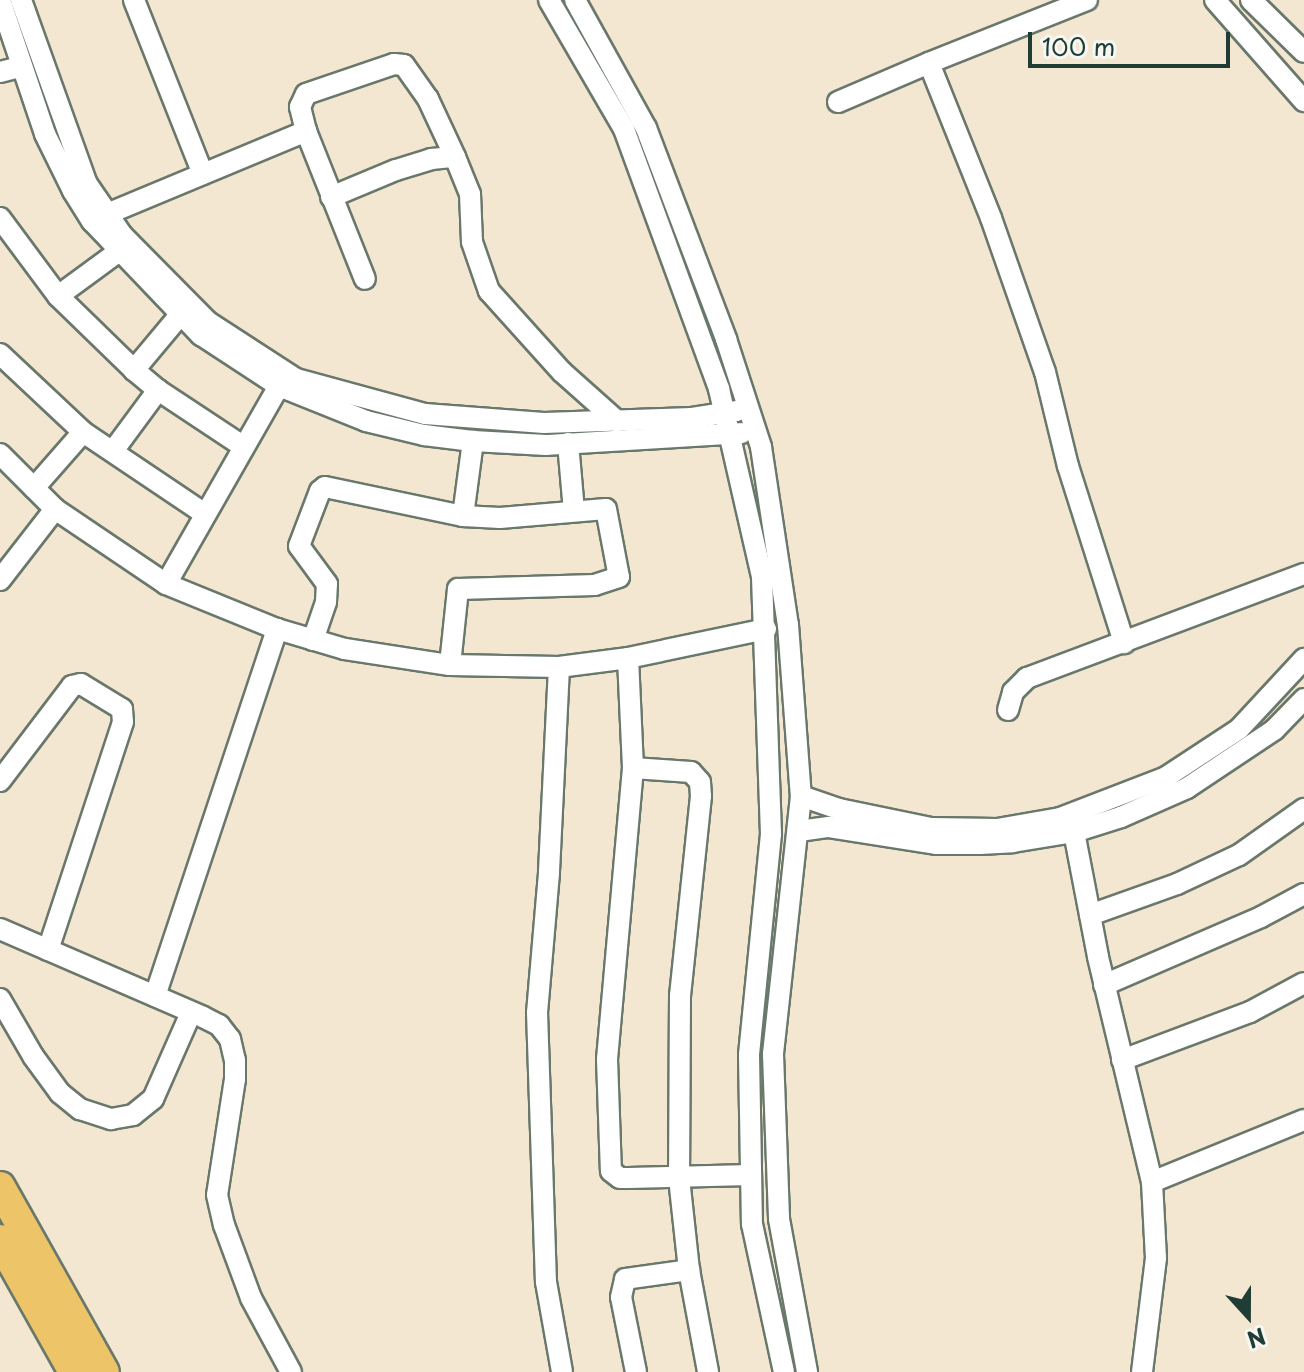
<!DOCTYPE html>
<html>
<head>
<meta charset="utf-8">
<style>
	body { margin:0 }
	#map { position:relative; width:1304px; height:1372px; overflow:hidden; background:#f3e7d2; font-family:"Playpen Sans",sans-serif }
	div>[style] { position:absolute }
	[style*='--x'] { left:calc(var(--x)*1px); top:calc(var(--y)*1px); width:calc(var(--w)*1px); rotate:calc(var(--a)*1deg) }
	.roads { filter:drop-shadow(2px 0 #69786b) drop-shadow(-2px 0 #69786b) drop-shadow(0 2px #69786b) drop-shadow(0 -2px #69786b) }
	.minor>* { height:20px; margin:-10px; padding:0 10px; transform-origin:10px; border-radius:10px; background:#fff }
	.highway>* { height:30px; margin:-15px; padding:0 15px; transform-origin:15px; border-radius:15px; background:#eec469 }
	span { translate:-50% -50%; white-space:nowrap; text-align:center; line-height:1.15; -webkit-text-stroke:7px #f6f6f2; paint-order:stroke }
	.north { position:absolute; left:1208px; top:1276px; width:80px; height:80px; -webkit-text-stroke:6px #f6f6f2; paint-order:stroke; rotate:159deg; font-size:22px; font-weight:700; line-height:32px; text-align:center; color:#1f3d34 }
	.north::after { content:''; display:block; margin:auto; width:28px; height:36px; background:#1f3d34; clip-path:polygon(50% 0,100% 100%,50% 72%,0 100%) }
	.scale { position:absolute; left:1028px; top:32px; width:202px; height:36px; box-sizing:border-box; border:4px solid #1f3d34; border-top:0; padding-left:10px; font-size:24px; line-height:28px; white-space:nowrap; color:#1f3d34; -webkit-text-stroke:6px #f6f6f2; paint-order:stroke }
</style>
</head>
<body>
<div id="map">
	<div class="roads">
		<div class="minor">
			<i style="--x:0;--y:0;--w:141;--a:71.4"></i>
			<i style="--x:45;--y:134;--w:64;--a:63.8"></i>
			<i style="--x:73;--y:191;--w:36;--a:58"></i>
			<i style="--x:92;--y:221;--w:158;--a:46.3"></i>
			<i style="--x:201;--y:335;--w:93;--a:33.2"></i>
			<i style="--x:279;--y:386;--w:94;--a:21.9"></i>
			<i style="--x:366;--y:421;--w:60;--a:13.6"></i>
			<i style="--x:424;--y:435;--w:49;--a:7"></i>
			<i style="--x:473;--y:441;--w:73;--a:3.1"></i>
			<i style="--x:546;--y:445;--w:196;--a:-3.5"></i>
			<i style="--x:21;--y:0;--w:195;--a:70.3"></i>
			<i style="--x:87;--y:184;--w:62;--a:55.5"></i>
			<i style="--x:122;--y:235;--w:122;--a:45.3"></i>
			<i style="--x:208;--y:322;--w:105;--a:32.9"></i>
			<i style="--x:296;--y:379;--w:134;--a:15.2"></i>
			<i style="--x:425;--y:414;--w:119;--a:4.3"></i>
			<i style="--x:544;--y:423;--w:148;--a:-1.9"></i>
			<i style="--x:692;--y:418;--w:46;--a:-8.8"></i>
			<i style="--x:134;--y:0;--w:187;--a:68.4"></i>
			<i style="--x:549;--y:0;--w:149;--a:59.8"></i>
			<i style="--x:624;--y:129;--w:277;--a:69.9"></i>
			<i style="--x:719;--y:389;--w:193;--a:77.1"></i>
			<i style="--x:762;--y:577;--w:257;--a:88"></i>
			<i style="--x:771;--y:834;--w:222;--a:95.7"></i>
			<i style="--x:749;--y:1055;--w:169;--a:89"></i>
			<i style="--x:752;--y:1224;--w:151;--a:77.8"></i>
			<i style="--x:575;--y:0;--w:146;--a:61"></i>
			<i style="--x:646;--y:128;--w:226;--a:69.2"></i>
			<i style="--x:726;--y:339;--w:114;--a:72"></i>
			<i style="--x:761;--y:447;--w:180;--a:81.4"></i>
			<i style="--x:788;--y:625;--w:171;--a:85.7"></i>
			<i style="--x:801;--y:796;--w:260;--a:96.2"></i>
			<i style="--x:773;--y:1054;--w:165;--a:87.9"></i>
			<i style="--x:779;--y:1219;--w:156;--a:79.6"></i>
			<i style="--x:1087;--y:0;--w:170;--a:158.3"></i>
			<i style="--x:929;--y:63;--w:167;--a:68.2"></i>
			<i style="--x:991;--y:218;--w:163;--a:70.7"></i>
			<i style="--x:1045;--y:372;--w:97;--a:76.3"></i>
			<i style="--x:1068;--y:466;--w:186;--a:72.4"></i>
			<i style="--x:1215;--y:0;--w:135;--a:48.6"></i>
			<i style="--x:1251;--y:0;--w:74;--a:44.5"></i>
			<i style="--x:0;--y:72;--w:21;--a:-14"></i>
			<i style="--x:838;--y:102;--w:99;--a:-23.2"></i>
			<i style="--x:306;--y:131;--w:25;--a:-104"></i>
			<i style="--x:300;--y:107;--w:14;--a:-65"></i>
			<i style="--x:306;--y:94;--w:93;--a:-18.8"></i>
			<i style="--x:394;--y:64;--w:10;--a:6"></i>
			<i style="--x:404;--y:65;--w:42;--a:54.8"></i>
			<i style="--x:428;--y:99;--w:64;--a:65"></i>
			<i style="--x:331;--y:197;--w:70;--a:-22.6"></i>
			<i style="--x:396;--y:170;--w:37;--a:-17"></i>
			<i style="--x:431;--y:159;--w:24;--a:-5"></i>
			<i style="--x:455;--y:157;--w:40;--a:68"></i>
			<i style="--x:470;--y:194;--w:48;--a:87.6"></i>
			<i style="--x:472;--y:242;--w:52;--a:70.9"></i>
			<i style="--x:489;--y:291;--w:109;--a:48"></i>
			<i style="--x:562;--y:372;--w:74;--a:41.7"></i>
			<i style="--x:107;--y:214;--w:216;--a:-22.6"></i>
			<i style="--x:306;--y:131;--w:159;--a:68.3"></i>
			<i style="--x:0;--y:218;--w:97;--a:53.4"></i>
			<i style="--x:58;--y:296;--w:74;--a:-36.3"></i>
			<i style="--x:58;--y:296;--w:106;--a:44.2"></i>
			<i style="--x:180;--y:315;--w:72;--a:129.9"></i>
			<i style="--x:134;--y:370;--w:31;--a:40"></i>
			<i style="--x:158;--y:390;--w:103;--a:33.5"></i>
			<i style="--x:0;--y:354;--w:114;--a:43.2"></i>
			<i style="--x:568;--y:443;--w:68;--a:85"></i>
			<i style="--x:113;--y:451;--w:76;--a:-53.6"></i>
			<i style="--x:0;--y:454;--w:78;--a:45"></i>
			<i style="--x:55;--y:509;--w:134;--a:34"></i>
			<i style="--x:166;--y:584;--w:120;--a:22.1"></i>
			<i style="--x:277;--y:629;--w:71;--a:16.4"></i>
			<i style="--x:345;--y:649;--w:106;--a:8.7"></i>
			<i style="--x:450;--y:665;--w:109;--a:1.1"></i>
			<i style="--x:559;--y:667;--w:70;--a:-7.4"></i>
			<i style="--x:628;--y:658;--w:141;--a:-11.9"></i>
			<i style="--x:34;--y:488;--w:74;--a:-48.8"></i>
			<i style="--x:83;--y:432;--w:147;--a:33.9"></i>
			<i style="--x:463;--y:516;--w:76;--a:-82.4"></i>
			<i style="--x:0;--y:580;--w:90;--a:-52.2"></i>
			<i style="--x:166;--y:584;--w:228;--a:-60.3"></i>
			<i style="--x:313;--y:640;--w:40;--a:-71.1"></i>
			<i style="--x:326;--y:602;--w:18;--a:-87"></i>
			<i style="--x:327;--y:584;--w:47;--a:-126.4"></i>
			<i style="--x:299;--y:546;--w:59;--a:-69.1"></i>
			<i style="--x:320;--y:491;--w:6;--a:-39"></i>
			<i style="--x:325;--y:487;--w:141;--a:11.9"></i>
			<i style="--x:463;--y:516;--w:37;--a:3"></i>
			<i style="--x:500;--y:518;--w:106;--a:-4.9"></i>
			<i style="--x:606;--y:509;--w:69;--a:79.2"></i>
			<i style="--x:619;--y:577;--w:25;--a:162"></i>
			<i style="--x:595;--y:585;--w:137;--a:178.3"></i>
			<i style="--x:458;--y:589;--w:76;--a:96"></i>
			<i style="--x:628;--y:658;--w:110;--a:87.4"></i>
			<i style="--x:633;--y:768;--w:292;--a:95.1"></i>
			<i style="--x:607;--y:1059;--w:112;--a:88"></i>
			<i style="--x:611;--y:1171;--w:11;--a:38"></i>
			<i style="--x:620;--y:1178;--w:8;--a:0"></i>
			<i style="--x:628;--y:1178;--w:123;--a:-1.4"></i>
			<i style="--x:559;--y:667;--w:206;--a:92.8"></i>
			<i style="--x:549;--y:873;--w:140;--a:94.9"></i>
			<i style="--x:537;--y:1012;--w:270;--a:88.1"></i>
			<i style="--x:546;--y:1282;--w:91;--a:79.9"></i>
			<i style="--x:1008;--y:710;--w:19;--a:-74"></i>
			<i style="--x:1013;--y:692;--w:20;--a:-45"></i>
			<i style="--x:1027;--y:678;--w:296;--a:-20.6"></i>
			<i style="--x:633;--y:768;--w:58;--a:3.9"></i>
			<i style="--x:691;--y:772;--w:13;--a:48"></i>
			<i style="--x:700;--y:782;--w:14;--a:86"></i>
			<i style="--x:701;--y:796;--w:200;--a:96"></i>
			<i style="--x:680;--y:995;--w:183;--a:90.3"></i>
			<i style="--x:679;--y:1178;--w:93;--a:83.8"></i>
			<i style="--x:689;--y:1270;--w:104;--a:79.4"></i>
			<i style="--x:0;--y:781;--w:119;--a:-52.8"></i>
			<i style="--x:72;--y:686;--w:9;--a:-13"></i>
			<i style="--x:81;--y:684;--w:48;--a:31.4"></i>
			<i style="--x:122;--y:709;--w:13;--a:86"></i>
			<i style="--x:123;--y:722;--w:240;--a:108.2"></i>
			<i style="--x:801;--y:796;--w:40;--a:18.9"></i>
			<i style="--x:839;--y:809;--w:94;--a:11.7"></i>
			<i style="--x:931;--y:828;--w:66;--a:0.9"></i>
			<i style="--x:997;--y:829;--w:64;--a:-9.9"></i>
			<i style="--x:1060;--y:818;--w:114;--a:-21.1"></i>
			<i style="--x:1166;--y:777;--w:87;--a:-33.3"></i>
			<i style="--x:1239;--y:729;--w:96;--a:-47.1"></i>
			<i style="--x:799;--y:831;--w:30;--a:-8"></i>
			<i style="--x:829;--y:827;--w:108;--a:9"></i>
			<i style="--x:936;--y:844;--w:44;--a:0"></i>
			<i style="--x:980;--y:844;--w:33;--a:-3"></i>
			<i style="--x:1013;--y:842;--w:62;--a:-9.3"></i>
			<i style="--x:1074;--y:832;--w:49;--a:-17.7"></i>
			<i style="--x:1121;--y:817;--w:72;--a:-23.7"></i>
			<i style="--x:1187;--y:788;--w:105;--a:-33.7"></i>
			<i style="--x:1274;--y:730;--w:43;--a:-45.9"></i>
			<i style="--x:1074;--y:832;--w:127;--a:79.1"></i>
			<i style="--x:1098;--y:957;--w:231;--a:76.5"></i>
			<i style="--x:1152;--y:1182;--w:76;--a:87"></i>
			<i style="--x:1156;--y:1258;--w:115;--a:97"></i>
			<i style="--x:1090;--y:915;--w:92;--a:-19.6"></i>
			<i style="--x:1177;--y:884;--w:68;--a:-25.1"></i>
			<i style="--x:1239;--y:855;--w:80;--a:-35.3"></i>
			<i style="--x:0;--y:929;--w:221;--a:23.4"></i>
			<i style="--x:203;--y:1017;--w:18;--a:27"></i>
			<i style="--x:219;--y:1025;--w:18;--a:52"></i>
			<i style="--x:230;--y:1039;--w:22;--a:77"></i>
			<i style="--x:235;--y:1060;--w:19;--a:90"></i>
			<i style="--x:235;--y:1079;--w:117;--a:98.8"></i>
			<i style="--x:217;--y:1195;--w:31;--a:77"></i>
			<i style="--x:224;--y:1225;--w:78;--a:69.7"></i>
			<i style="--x:251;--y:1298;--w:84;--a:61.6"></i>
			<i style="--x:1104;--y:985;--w:171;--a:-23.4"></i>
			<i style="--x:1261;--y:917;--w:49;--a:-28.1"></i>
			<i style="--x:155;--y:996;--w:387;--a:-71.6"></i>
			<i style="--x:0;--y:999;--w:66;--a:59.9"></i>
			<i style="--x:33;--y:1056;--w:46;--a:53.9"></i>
			<i style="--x:60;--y:1093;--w:26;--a:39"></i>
			<i style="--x:80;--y:1109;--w:33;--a:18"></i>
			<i style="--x:111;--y:1119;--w:22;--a:-10"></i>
			<i style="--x:133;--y:1115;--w:26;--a:-39"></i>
			<i style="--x:153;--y:1099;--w:94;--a:-66.2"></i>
			<i style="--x:1122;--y:1060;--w:137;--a:-20.6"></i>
			<i style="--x:1250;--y:1012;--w:61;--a:-28.2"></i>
			<i style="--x:1152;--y:1182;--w:164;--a:-22.2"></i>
			<i style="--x:636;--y:1372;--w:76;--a:-101.3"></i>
			<i style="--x:621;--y:1297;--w:18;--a:-77"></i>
			<i style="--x:625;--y:1279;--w:65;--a:-8"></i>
		</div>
		<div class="highway">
			<i style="--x:0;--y:1187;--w:212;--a:60.7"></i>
			<i style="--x:0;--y:1240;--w:151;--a:60.7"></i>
		</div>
	</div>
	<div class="north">N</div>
	<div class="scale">100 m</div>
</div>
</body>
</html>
